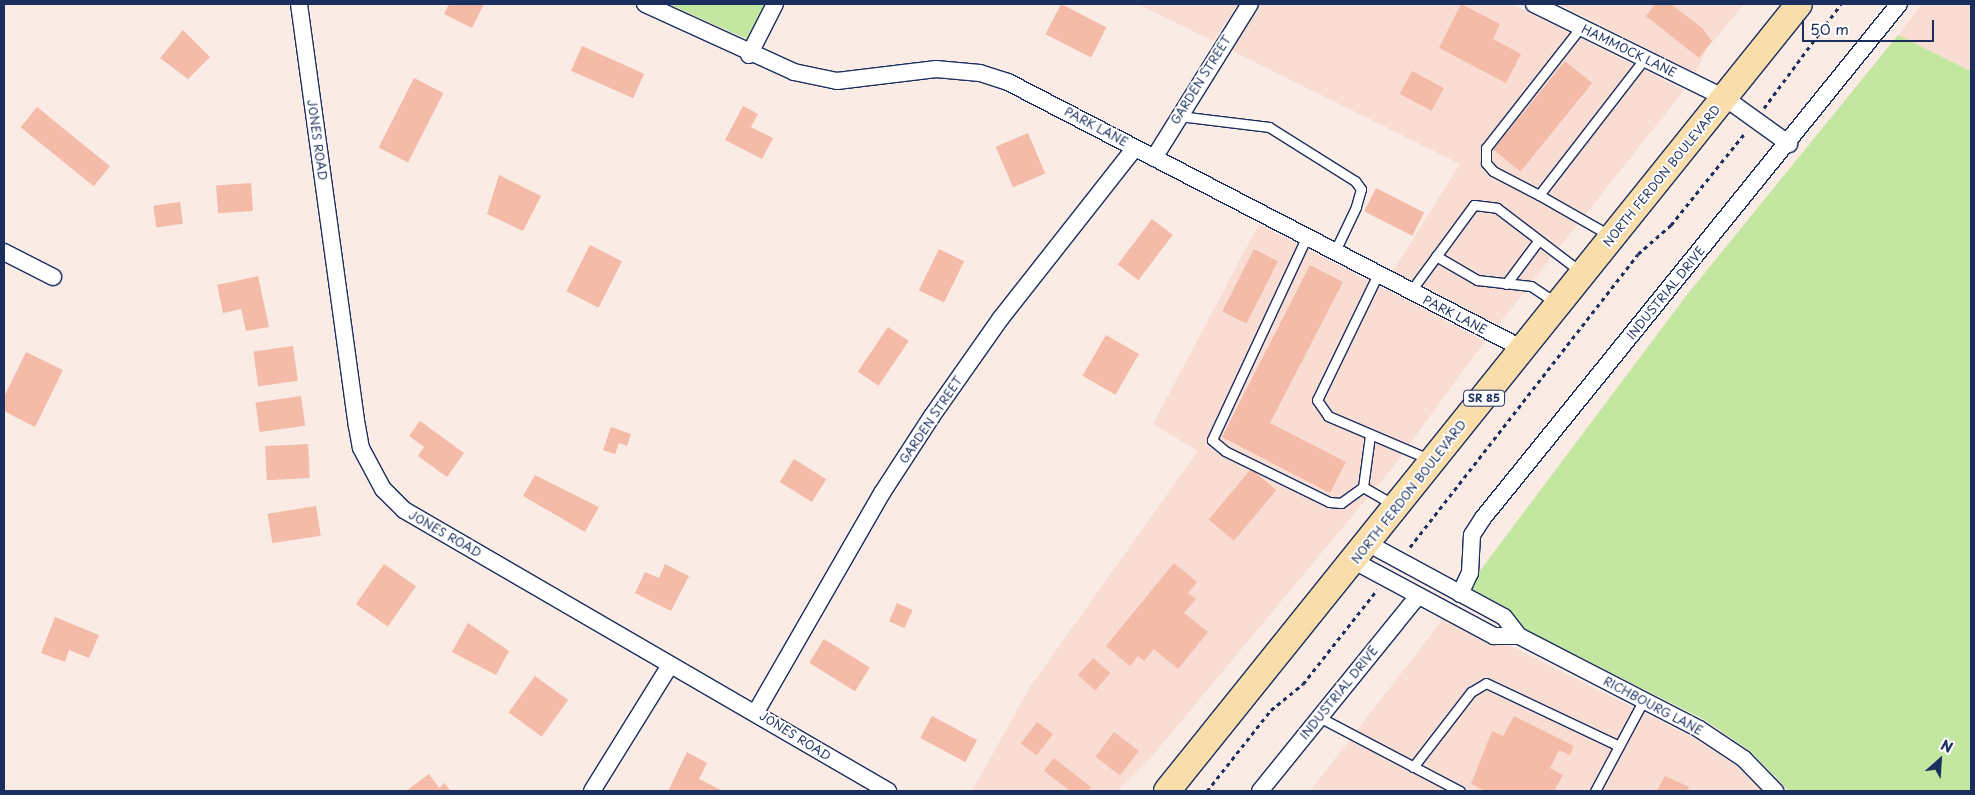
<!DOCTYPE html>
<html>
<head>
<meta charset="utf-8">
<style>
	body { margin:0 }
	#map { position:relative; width:1975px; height:795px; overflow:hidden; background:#fbebe5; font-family:"Playpen Sans",sans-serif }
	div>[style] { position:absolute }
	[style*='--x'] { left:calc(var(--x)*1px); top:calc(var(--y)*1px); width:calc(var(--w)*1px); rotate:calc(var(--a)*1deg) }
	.built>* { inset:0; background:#f9ddd3 }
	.green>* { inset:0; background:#c3e6a0 }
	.building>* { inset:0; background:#f3bba8; transform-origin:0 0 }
	.path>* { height:3px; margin-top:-1.5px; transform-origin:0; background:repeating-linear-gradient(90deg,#1b2f5e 0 4px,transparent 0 8px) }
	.roads { filter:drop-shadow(1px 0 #1b2f5e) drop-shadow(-1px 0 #1b2f5e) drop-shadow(0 1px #1b2f5e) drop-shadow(0 -1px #1b2f5e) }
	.lane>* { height:9px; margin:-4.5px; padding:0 4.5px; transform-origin:4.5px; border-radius:4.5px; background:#fff }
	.street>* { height:16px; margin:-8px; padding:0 8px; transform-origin:8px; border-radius:8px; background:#fff }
	.primary>* { height:26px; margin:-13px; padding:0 13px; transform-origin:13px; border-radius:13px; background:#f9deab }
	span { translate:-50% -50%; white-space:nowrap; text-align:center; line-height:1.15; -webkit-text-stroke:4px #fff; paint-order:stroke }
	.shield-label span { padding:1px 4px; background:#fff; border:1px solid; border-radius:4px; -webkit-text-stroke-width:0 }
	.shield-label { font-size:11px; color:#1b2f5e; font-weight:700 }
	.street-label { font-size:12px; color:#1b2f5e }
	.frame { position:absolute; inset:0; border:5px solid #1b2f5e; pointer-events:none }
	.north { position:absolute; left:1915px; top:735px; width:50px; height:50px; -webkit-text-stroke:4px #fff; paint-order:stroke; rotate:26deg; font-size:14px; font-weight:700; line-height:20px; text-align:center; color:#1b2f5e }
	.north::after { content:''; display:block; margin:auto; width:18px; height:22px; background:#1b2f5e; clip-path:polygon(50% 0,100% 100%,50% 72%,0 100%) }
	.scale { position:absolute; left:1802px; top:20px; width:132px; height:22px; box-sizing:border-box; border:2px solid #1b2f5e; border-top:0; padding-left:6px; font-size:15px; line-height:18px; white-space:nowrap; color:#1b2f5e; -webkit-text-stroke:4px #fff; paint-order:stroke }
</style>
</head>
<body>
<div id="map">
	<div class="built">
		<i style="clip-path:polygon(1138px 4px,1239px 4px,1213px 41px)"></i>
		<i style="clip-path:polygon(1261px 4px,1512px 4px,1684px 90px,1498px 325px,1393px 271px,1460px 164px,1229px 49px)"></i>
		<i style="clip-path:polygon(1558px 4px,1744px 4px,1706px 50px,1696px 73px)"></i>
		<i style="clip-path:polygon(1922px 4px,1971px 4px,1971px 71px,1898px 35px)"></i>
		<i style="clip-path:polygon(1259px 224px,1485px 341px,1392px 468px,1153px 755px,1117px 791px,972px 791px,1030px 687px,1198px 451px,1153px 424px)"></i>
		<i style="clip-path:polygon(1447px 614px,1694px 738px,1738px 767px,1762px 791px,1310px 791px)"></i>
	</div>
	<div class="green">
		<i style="clip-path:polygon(668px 4px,765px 4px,747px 39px)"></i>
		<i style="clip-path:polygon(1898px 35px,1971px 71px,1971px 791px,1789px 791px,1750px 751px,1703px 719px,1518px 626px,1464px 592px,1686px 296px)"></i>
	</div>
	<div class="building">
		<i style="clip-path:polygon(449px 4px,484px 4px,472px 28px,444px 14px)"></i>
		<i style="left:1061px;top:4px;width:51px;height:34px;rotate:27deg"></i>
		<i style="clip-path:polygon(1461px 4px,1500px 24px,1493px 39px,1521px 54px,1506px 83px,1439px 48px)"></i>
		<i style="clip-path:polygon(1655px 4px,1671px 4px,1702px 28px,1712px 41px,1699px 58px,1646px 16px)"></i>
		<i style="clip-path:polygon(183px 30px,210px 57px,188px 79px,160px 58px)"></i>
		<i style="left:582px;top:46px;width:68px;height:27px;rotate:24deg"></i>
		<i style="left:1565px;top:61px;width:35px;height:114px;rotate:39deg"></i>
		<i style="left:1412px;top:71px;width:36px;height:26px;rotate:28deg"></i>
		<i style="left:414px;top:78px;width:33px;height:78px;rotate:27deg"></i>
		<i style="clip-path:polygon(743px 106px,758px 114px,751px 127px,773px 138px,762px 159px,725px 140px)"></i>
		<i style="left:37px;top:107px;width:94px;height:26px;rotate:39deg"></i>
		<i style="left:1028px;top:133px;width:44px;height:35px;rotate:67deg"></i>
		<i style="clip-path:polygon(499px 175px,541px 196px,523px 231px,487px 214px)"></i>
		<i style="left:251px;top:183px;width:28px;height:35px;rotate:86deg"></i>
		<i style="left:1376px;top:188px;width:54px;height:26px;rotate:27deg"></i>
		<i style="left:180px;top:202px;width:22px;height:27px;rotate:82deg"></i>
		<i style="left:1152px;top:219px;width:26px;height:57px;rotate:37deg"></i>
		<i style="left:590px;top:245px;width:36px;height:52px;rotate:27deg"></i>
		<i style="left:939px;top:249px;width:28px;height:46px;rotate:26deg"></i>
		<i style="left:1254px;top:249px;width:27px;height:70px;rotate:27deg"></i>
		<i style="clip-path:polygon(1310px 265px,1343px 282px,1270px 423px,1346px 462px,1330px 493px,1222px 437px)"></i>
		<i style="clip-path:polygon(258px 276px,269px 327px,246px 331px,241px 309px,223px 313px,217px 285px)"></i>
		<i style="left:888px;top:327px;width:25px;height:54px;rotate:34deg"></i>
		<i style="left:1106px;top:335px;width:38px;height:47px;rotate:30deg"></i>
		<i style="left:293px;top:346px;width:35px;height:40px;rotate:82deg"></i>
		<i style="clip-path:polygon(26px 352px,63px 370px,35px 427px,4px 411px,4px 397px)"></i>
		<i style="left:301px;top:396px;width:30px;height:46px;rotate:82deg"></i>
		<i style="clip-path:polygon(420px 421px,464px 453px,447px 477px,418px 456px,424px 447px,409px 436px)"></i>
		<i style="clip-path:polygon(611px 427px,631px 434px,627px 446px,619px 443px,615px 454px,603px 450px)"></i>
		<i style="left:308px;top:444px;width:34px;height:43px;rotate:87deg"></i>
		<i style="left:794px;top:459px;width:38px;height:27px;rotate:32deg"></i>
		<i style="left:1251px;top:469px;width:33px;height:66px;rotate:40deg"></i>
		<i style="clip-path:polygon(535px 475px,599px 507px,585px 532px,523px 496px)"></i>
		<i style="left:316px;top:506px;width:30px;height:49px;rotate:81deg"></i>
		<i style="clip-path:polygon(1174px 563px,1197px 582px,1188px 593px,1196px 599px,1184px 613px,1208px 632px,1178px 669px,1154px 649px,1144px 661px,1138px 656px,1130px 666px,1106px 646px)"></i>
		<i style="left:384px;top:564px;width:39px;height:49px;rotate:35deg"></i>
		<i style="clip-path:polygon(665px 564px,689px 576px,671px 611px,635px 593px,645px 572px,659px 578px)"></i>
		<i style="left:897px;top:603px;width:17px;height:20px;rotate:24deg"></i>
		<i style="clip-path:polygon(55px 617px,99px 635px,89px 658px,69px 650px,65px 662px,41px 653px)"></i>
		<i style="clip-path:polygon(468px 623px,509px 651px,496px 675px,452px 652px)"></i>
		<i style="left:824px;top:639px;width:54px;height:28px;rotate:32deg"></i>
		<i style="left:1093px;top:658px;width:23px;height:23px;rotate:41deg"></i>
		<i style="left:535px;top:676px;width:41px;height:45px;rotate:36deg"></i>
		<i style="left:932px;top:716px;width:51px;height:25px;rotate:28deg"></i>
		<i style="clip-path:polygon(1514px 716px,1574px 746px,1570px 755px,1559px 750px,1550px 768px,1563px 775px,1554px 791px,1485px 791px,1471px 784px,1492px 731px,1503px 736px)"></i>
		<i style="left:1037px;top:722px;width:20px;height:27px;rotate:37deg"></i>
		<i style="left:1114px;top:732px;width:31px;height:31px;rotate:37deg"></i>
		<i style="clip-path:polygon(687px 752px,707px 763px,699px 779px,723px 791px,668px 791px)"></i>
		<i style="clip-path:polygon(1054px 758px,1091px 787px,1088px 791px,1070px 791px,1044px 771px)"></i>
		<i style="clip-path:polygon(429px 774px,439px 788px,444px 783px,451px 791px,406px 791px)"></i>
		<i style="clip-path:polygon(1665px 776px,1689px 787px,1687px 791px,1657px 791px)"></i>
	</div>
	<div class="path">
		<i style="--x:1764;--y:108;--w:129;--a:-53.5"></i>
		<i style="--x:1410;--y:547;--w:371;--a:-52.1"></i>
		<i style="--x:1638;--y:254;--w:44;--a:-41.3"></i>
		<i style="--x:1671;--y:225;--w:118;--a:-51.2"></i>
		<i style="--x:1207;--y:791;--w:103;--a:-51.7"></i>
		<i style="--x:1271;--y:710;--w:41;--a:-39.1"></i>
		<i style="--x:1303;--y:684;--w:120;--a:-51.8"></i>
	</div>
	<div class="roads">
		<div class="lane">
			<i style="--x:1179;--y:116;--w:91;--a:7"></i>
			<i style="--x:1269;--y:127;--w:102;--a:32.1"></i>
			<i style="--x:1355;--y:181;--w:10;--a:53"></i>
			<i style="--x:1361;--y:189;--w:19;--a:106"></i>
			<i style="--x:1356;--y:207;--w:49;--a:115.5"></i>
			<i style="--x:1539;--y:195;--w:52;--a:-152.4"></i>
			<i style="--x:1493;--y:171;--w:11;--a:-131"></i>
			<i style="--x:1486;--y:163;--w:15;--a:-90"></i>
			<i style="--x:1486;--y:148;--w:154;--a:-51.9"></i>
			<i style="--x:1307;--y:236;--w:225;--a:115"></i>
			<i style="--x:1212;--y:440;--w:17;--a:40"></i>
			<i style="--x:1225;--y:451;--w:116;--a:26.1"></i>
			<i style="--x:1329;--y:502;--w:12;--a:5"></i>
			<i style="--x:1341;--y:503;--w:27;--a:-36"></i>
			<i style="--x:1363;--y:487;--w:36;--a:30"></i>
			<i style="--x:1611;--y:236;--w:83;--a:-150.3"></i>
			<i style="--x:1539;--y:195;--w:172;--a:-52.3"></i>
			<i style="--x:1436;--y:256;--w:48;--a:30.3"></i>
			<i style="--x:1477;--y:280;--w:54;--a:6.3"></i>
			<i style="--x:1531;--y:286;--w:30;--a:34"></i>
			<i style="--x:1378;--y:274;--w:140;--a:115.8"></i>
			<i style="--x:1317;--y:400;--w:19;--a:55"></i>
			<i style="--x:1328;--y:416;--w:110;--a:23.1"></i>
			<i style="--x:1506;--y:284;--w:54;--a:-53.3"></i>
			<i style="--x:1410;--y:292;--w:108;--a:-53.7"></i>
			<i style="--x:1474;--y:205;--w:23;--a:7"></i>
			<i style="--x:1497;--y:208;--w:106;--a:37.3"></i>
			<i style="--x:1363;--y:487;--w:52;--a:-82.3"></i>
			<i style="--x:1319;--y:717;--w:159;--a:27.7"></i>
			<i style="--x:1413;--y:767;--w:95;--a:-52.3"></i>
			<i style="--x:1471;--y:692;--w:17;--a:-31"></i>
			<i style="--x:1486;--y:683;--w:147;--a:25.3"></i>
			<i style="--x:1595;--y:791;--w:102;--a:-61.9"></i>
		</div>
		<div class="street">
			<i style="--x:299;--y:4;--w:426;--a:82.2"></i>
			<i style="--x:357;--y:426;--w:22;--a:80"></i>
			<i style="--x:361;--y:448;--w:47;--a:61.8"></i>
			<i style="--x:383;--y:489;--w:30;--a:45"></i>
			<i style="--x:404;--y:510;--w:560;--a:30.14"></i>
			<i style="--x:645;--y:4;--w:164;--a:24.5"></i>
			<i style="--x:794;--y:72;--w:44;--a:11.8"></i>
			<i style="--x:837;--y:81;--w:100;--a:-6.9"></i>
			<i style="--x:936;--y:69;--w:44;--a:5.2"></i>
			<i style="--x:980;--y:73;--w:29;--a:18"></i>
			<i style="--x:1008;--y:82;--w:580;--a:27.4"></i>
			<i style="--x:1534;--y:4;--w:213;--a:26.2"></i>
			<i style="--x:1725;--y:98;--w:79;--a:35.7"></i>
			<i style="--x:749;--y:55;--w:57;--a:-63"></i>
			<i style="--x:1154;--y:158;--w:181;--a:-58.1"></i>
			<i style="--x:4;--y:252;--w:55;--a:27"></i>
			<i style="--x:1369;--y:544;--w:153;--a:28.4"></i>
			<i style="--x:1504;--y:617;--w:24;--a:52"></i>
			<i style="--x:1519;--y:636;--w:203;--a:27.3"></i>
			<i style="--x:1699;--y:729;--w:54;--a:33.7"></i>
			<i style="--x:1744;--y:759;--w:45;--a:45.9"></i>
			<i style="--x:1354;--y:561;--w:159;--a:28.2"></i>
			<i style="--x:1494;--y:636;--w:25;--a:0"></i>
			<i style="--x:1460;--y:594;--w:23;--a:-65"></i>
			<i style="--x:1470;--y:573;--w:38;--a:-87"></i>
			<i style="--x:1472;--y:535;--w:20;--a:-57"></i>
			<i style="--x:1483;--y:518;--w:661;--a:-51.02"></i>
			<i style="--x:756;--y:712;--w:253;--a:-60.1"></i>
			<i style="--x:882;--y:493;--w:92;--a:-57"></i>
			<i style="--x:932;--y:416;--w:120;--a:-54.9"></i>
			<i style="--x:1001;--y:318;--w:216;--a:-51.8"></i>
			<i style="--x:592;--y:791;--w:148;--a:-58.2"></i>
			<i style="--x:1260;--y:791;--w:251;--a:-51"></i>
		</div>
		<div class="primary">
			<i style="--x:1167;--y:791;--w:1009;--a:-51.23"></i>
		</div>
	</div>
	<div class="shield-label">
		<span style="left:1484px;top:398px">SR 85</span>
	</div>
	<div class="street-label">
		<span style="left:1629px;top:51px;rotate:26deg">HAMMOCK LANE</span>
		<span style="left:1201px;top:80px;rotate:-58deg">GARDEN STREET</span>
		<span style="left:1096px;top:127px;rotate:28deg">PARK LANE</span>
		<span style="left:317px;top:140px;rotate:82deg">JONES ROAD</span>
		<span style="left:1662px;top:176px;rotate:-51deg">NORTH FERDON BOULEVARD</span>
		<span style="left:1666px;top:293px;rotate:-51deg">INDUSTRIAL DRIVE</span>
		<span style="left:1455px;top:315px;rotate:27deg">PARK LANE</span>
		<span style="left:931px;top:420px;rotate:-56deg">GARDEN STREET</span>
		<span style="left:1409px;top:492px;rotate:-52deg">NORTH FERDON BOULEVARD</span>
		<span style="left:445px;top:534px;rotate:30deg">JONES ROAD</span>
		<span style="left:1339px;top:693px;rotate:-51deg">INDUSTRIAL DRIVE</span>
		<span style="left:1653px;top:706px;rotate:28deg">RICHBOURG LANE</span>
		<span style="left:795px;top:736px;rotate:32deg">JONES ROAD</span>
	</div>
	<div class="frame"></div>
	<div class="north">N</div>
	<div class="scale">50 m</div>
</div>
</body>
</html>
